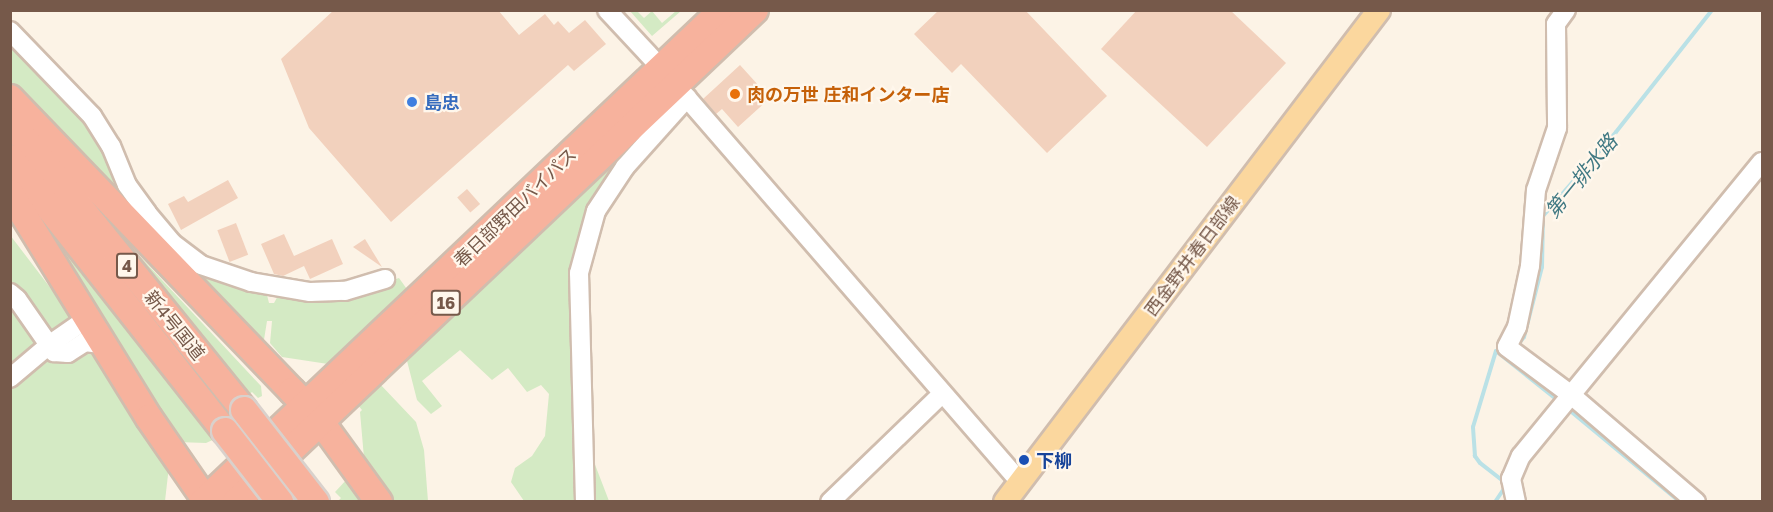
<!DOCTYPE html>
<html>
<head>
<meta charset="utf-8">
<style>
	body { margin:0 }
	#map { position:relative; width:1773px; height:512px; overflow:hidden; background:#fcf3e6; font-family:"Golos Text","Noto Sans JP",sans-serif }
	div>[style] { position:absolute }
	[style*='--x'] { left:calc(var(--x)*1px); top:calc(var(--y)*1px); width:calc(var(--w)*1px); rotate:calc(var(--a)*1deg) }
	.green>* { inset:0; background:#d4eac4 }
	.stream>* { height:4px; margin:-2px; padding:0 2px; transform-origin:2px; border-radius:2px; background:#bae1e6 }
	.building>* { inset:0; background:#f2d1bd; transform-origin:0 0 }
	.roads { filter:drop-shadow(2px 0 #d0bdae) drop-shadow(-2px 0 #d0bdae) drop-shadow(0 2px #d0bdae) drop-shadow(0 -2px #d0bdae) }
	.minor>* { height:18px; margin:-9px; padding:0 9px; transform-origin:9px; border-radius:9px; background:#fff }
	.major>* { height:22px; margin:-11px; padding:0 11px; transform-origin:11px; border-radius:11px; background:#fbd79e }
	.highway>* { height:26px; margin:-13px; padding:0 13px; transform-origin:13px; border-radius:13px; background:#f7b29d }
	.bridges { filter:drop-shadow(2px 0 #d9d1cc) drop-shadow(-2px 0 #d9d1cc) drop-shadow(0 2px #d9d1cc) drop-shadow(0 -2px #d9d1cc) }
	.highway-bridge>* { height:26px; margin:-13px; padding:0 13px; transform-origin:13px; border-radius:13px; background:#f7b29d }
	.dots>* { width:16px; height:16px; translate:-50% -50%; box-sizing:border-box; border:3px solid #fff7ec; border-radius:50% }
	span { translate:-50% -50%; white-space:nowrap; text-align:center; line-height:1.15; -webkit-text-stroke:4.5px #fff7ec; paint-order:stroke }
	.shield-label span { padding:2px 4px; background:#fff7ec; border:2px solid; border-radius:4px; -webkit-text-stroke-width:0 }
	.shield-label { font-size:16px; color:#76594a; font-weight:700 }
	.food-label { font-size:18px; color:#c56008; font-weight:700 }
	.left { translate:0 -50%; text-align:left }
	.shop-label { font-size:18px; color:#366cbe; font-weight:700 }
	.street-label { font-size:18px; color:#76594a }
	.transit-label { font-size:18px; color:#164399; font-weight:700 }
	.water-label { font-size:20px; color:#407983; font-style:italic }
	.frame { position:absolute; inset:0; border:12px solid #76594a; pointer-events:none }
</style>
</head>
<body>
<div id="map">
	<div class="green">
		<i style="clip-path:polygon(630px 11px,637px 11px,644px 18px,652px 11px,662px 23px,676px 11px,681px 11px,652px 36px)"></i>
		<i style="clip-path:polygon(10px 40px,57px 89px,113px 163px,128px 202px,111px 185px,99px 177px,142px 222px,174px 248px,176px 245px,231px 277px,266px 291px,269px 303px,274px 303px,280px 292px,307px 296px,352px 293px,399px 278px,409px 292px,328px 364px,282px 357px,270px 343px,272px 321px,267px 321px,263px 346px,11px 89px)"></i>
		<i style="clip-path:polygon(666px 111px,632px 156px,586px 249px,576px 501px,524px 501px,511px 482px,515px 468px,532px 456px,545px 436px,549px 394px,541px 385px,527px 392px,508px 368px,492px 380px,460px 350px,422px 381px,442px 406px,431px 414px,417px 400px,406px 357px)"></i>
		<i style="clip-path:polygon(52px 153px,135px 251px,261px 386px,262px 396px,258px 398px,252px 392px,247px 396px)"></i>
		<i style="clip-path:polygon(10px 174px,217px 438px,206px 443px,177px 442px,11px 180px)"></i>
		<i style="clip-path:polygon(10px 235px,68px 311px,69px 324px,57px 332px,49px 329px,25px 296px,11px 284px)"></i>
		<i style="clip-path:polygon(11px 300px,37px 340px,36px 346px,11px 367px)"></i>
		<i style="clip-path:polygon(86px 350px,94px 357px,169px 466px,165px 501px,11px 502px,11px 386px,48px 353px)"></i>
		<i style="clip-path:polygon(379px 383px,416px 422px,424px 450px,428px 501px,394px 501px,364px 458px,360px 412px,362px 410px,357px 404px)"></i>
		<i style="clip-path:polygon(589px 449px,609px 501px,586px 502px)"></i>
		<i style="clip-path:polygon(349px 477px,368px 501px,338px 501px,341px 498px,335px 492px)"></i>
	</div>
	<div class="stream">
		<i style="--x:1517;--y:346;--w:11;--a:-52"></i>
		<i style="--x:1524;--y:337;--w:72;--a:-75.6"></i>
		<i style="--x:1542;--y:267;--w:51;--a:-88.9"></i>
		<i style="--x:1543;--y:216;--w:111;--a:-49"></i>
		<i style="--x:1616;--y:132;--w:155;--a:-51.8"></i>
		<i style="--x:1568;--y:409;--w:146;--a:39.7"></i>
		<i style="--x:1495;--y:502;--w:22;--a:-56"></i>
		<i style="--x:1507;--y:484;--w:34;--a:-142"></i>
		<i style="--x:1480;--y:463;--w:9;--a:-126"></i>
		<i style="--x:1475;--y:456;--w:29;--a:-94"></i>
		<i style="--x:1473;--y:427;--w:79;--a:-73.2"></i>
		<i style="--x:1496;--y:351;--w:82;--a:38.6"></i>
	</div>
	<div class="building">
		<i style="clip-path:polygon(334px 10px,498px 10px,519px 35px,545px 14px,554px 25px,558px 21px,569px 33px,585px 20px,606px 44px,574px 71px,568px 65px,391px 222px,309px 128px,281px 59px)"></i>
		<i style="clip-path:polygon(939px 10px,1025px 10px,1107px 96px,1047px 153px,961px 64px,952px 73px,914px 34px)"></i>
		<i style="clip-path:polygon(1137px 10px,1230px 10px,1286px 63px,1207px 147px,1101px 49px)"></i>
		<i style="clip-path:polygon(740px 65px,770px 98px,738px 127px,722px 109px,716px 114px,703px 99px)"></i>
		<i style="clip-path:polygon(228px 180px,238px 198px,181px 230px,168px 204px,184px 196px,188px 202px)"></i>
		<i style="left:467px;top:189px;width:20px;height:13px;rotate:49deg"></i>
		<i style="left:236px;top:223px;width:34px;height:20px;rotate:69deg"></i>
		<i style="clip-path:polygon(284px 234px,294px 256px,332px 239px,343px 264px,310px 279px,304px 266px,283px 276px,274px 274px,261px 244px)"></i>
		<i style="clip-path:polygon(365px 239px,382px 267px,353px 247px)"></i>
	</div>
	<div class="roads">
		<div class="minor">
			<i style="--x:607;--y:10;--w:79;--a:47"></i>
			<i style="--x:661;--y:68;--w:548;--a:49.07"></i>
			<i style="--x:1566;--y:10;--w:17;--a:126"></i>
			<i style="--x:1556;--y:24;--w:104;--a:89.4"></i>
			<i style="--x:1557;--y:128;--w:65;--a:108.7"></i>
			<i style="--x:1536;--y:190;--w:76;--a:94.5"></i>
			<i style="--x:1530;--y:266;--w:62;--a:102"></i>
			<i style="--x:1517;--y:327;--w:22;--a:117"></i>
			<i style="--x:1507;--y:347;--w:79;--a:36.7"></i>
			<i style="--x:1570;--y:394;--w:166;--a:40.6"></i>
			<i style="--x:10;--y:31;--w:118;--a:46"></i>
			<i style="--x:92;--y:116;--w:36;--a:58"></i>
			<i style="--x:111;--y:146;--w:42;--a:67.7"></i>
			<i style="--x:127;--y:185;--w:34;--a:54"></i>
			<i style="--x:147;--y:213;--w:39;--a:50"></i>
			<i style="--x:172;--y:243;--w:36;--a:37"></i>
			<i style="--x:201;--y:265;--w:53;--a:18.8"></i>
			<i style="--x:251;--y:282;--w:60;--a:9.6"></i>
			<i style="--x:310;--y:292;--w:35;--a:-2"></i>
			<i style="--x:345;--y:291;--w:42;--a:-16.7"></i>
			<i style="--x:10;--y:293;--w:9;--a:41"></i>
			<i style="--x:17;--y:299;--w:65;--a:55.1"></i>
			<i style="--x:54;--y:352;--w:14;--a:4"></i>
			<i style="--x:68;--y:353;--w:20;--a:-33"></i>
			<i style="--x:85;--y:342;--w:14;--a:8"></i>
			<i style="--x:99;--y:344;--w:11;--a:45"></i>
			<i style="--x:10;--y:378;--w:51;--a:-40.2"></i>
			<i style="--x:49;--y:345;--w:47;--a:-34.7"></i>
			<i style="--x:585;--y:502;--w:229;--a:-91.5"></i>
			<i style="--x:579;--y:273;--w:64;--a:-74.7"></i>
			<i style="--x:596;--y:211;--w:53;--a:-56.6"></i>
			<i style="--x:625;--y:167;--w:93;--a:-48.1"></i>
			<i style="--x:830;--y:502;--w:156;--a:-44"></i>
			<i style="--x:1516;--y:502;--w:24;--a:-102"></i>
			<i style="--x:1511;--y:479;--w:25;--a:-67"></i>
			<i style="--x:1521;--y:456;--w:380;--a:-50.7"></i>
		</div>
		<div class="major">
			<i style="--x:1005;--y:502;--w:618;--a:-52.76"></i>
		</div>
		<div class="highway">
			<i style="--x:10;--y:98;--w:407;--a:46.1"></i>
			<i style="--x:292;--y:391;--w:42;--a:46.9"></i>
			<i style="--x:321;--y:422;--w:99;--a:54.1"></i>
			<i style="--x:10;--y:121;--w:372;--a:51"></i>
			<i style="--x:10;--y:158;--w:347;--a:51.8"></i>
			<i style="--x:10;--y:193;--w:264;--a:58.3"></i>
			<i style="--x:149;--y:418;--w:102;--a:55.4"></i>
			<i style="--x:203;--y:502;--w:715;--a:-43.47"></i>
			<i style="--x:236;--y:502;--w:715;--a:-43.47"></i>
		</div>
	</div>
	<div class="bridges">
		<div class="highway-bridge">
			<i style="--x:244;--y:410;--w:117;--a:52"></i>
			<i style="--x:225;--y:431;--w:90;--a:52.2"></i>
		</div>
	</div>
	<div class="dots">
		<i style="left:735px;top:94px;background:#e8710a"></i>
		<i style="left:412px;top:102px;background:#3f7fe0"></i>
		<i style="left:1024px;top:460px;background:#1a4fb4"></i>
	</div>
	<div class="shield-label">
		<span style="left:127px;top:266px">4</span>
		<span style="left:446px;top:303px">16</span>
	</div>
	<div class="food-label">
		<span class="left" style="left:747px;top:94px">肉の万世 庄和インター店</span>
	</div>
	<div class="shop-label">
		<span class="left" style="left:424px;top:102px">島忠</span>
	</div>
	<div class="street-label">
		<span style="left:515px;top:207px;rotate:-44deg">春日部野田バイパス</span>
		<span style="left:1192px;top:256px;rotate:-53deg">西金野井春日部線</span>
		<span style="left:175px;top:325px;rotate:51deg">新4号国道</span>
	</div>
	<div class="transit-label">
		<span class="left" style="left:1036px;top:460px">下柳</span>
	</div>
	<div class="water-label">
		<span style="left:1581px;top:176px;rotate:-51deg">第一排水路</span>
	</div>
	<div class="frame"></div>
</div>
</body>
</html>
